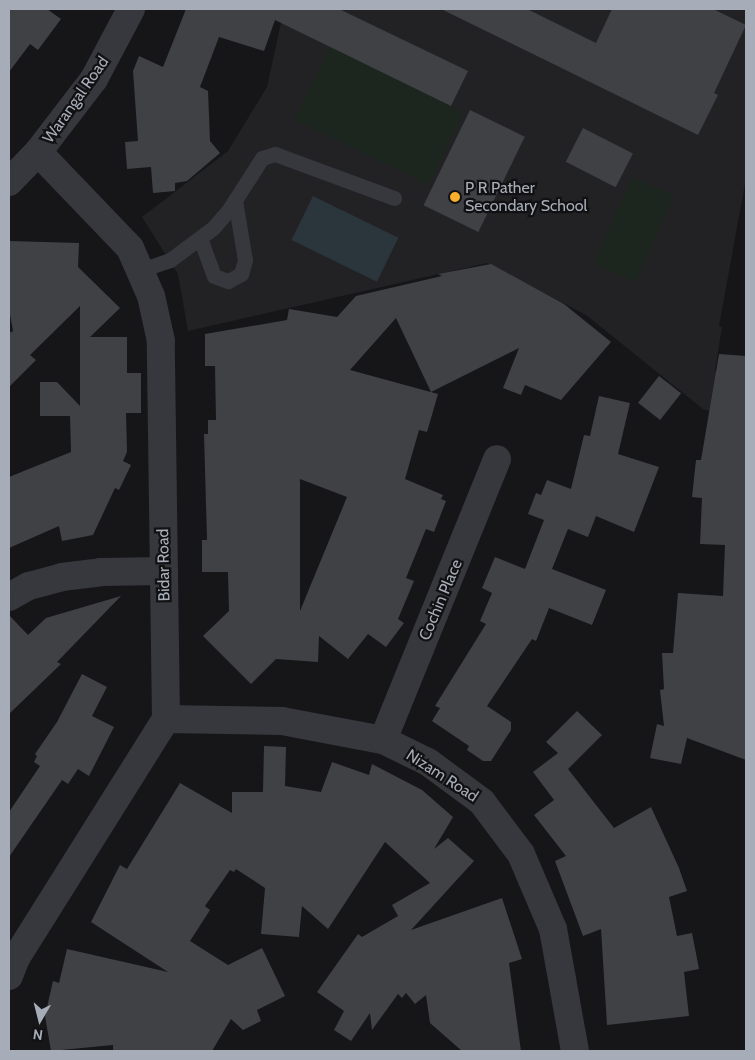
<!DOCTYPE html>
<html>
<head>
<meta charset="utf-8">
<style>
	body { margin:0 }
	#map { position:relative; width:755px; height:1060px; overflow:hidden; background:#161618; font-family:Cabin,sans-serif }
	div>[style] { position:absolute }
	[style*='--x'] { left:calc(var(--x)*1px); top:calc(var(--y)*1px); width:calc(var(--w)*1px); rotate:calc(var(--a)*1deg) }
	.built>* { inset:0; background:#222225 }
	.green>* { inset:0; background:#1d261e; transform-origin:0 0 }
	.water>* { inset:0; background:#2b353c; transform-origin:0 0 }
	.building>* { inset:0; background:#3f4145; transform-origin:0 0 }
	.lane>* { height:15px; margin:-7.5px; padding:0 7.5px; transform-origin:7.5px; border-radius:7.5px; background:#36383d }
	.street>* { height:28px; margin:-14px; padding:0 14px; transform-origin:14px; border-radius:14px; background:#36383d }
	.dots>* { width:14px; height:14px; translate:-50% -50%; box-sizing:border-box; border:2px solid #111113; border-radius:50% }
	span { translate:-50% -50%; white-space:nowrap; text-align:center; line-height:1.15; -webkit-text-stroke:4.5px #111113; paint-order:stroke }
	.street-label { font-size:16px; color:#a7adb8 }
	.poi-label { font-size:16px; color:#a7adb8 }
	.left { translate:0 -50%; text-align:left }
	.frame { position:absolute; inset:0; border:10px solid #a7adb8; pointer-events:none }
	.north { position:absolute; left:15px; top:995px; width:50px; height:50px; -webkit-text-stroke:4px #111113; paint-order:stroke; rotate:188deg; font-size:14px; font-weight:700; line-height:20px; text-align:center; color:#a7adb8 }
	.north::after { content:''; display:block; margin:auto; width:18px; height:22px; background:#a7adb8; clip-path:polygon(50% 0,100% 100%,50% 72%,0 100%) }
</style>
</head>
<body>
<div id="map">
	<div class="built">
		<i style="clip-path:polygon(284px 9px,746px 9px,746px 178px,719px 326px,722px 327px,715px 371px,718px 372px,710px 411px,703px 409px,586px 315px,487px 263px,188px 331px,178px 274px,142px 217px,228px 151px,267px 87px)"></i>
	</div>
	<div class="green">
		<i style="left:330px;top:47px;width:149px;height:81px;rotate:26deg"></i>
		<i style="left:632px;top:177px;width:46px;height:95px;rotate:24deg"></i>
	</div>
	<div class="water">
		<i style="left:313px;top:196px;width:95px;height:49px;rotate:26deg"></i>
	</div>
	<div class="building">
		<i style="clip-path:polygon(9px 9px,47px 9px,61px 19px,38px 50px,30px 44px,9px 72px)"></i>
		<i style="clip-path:polygon(186px 9px,339px 9px,468px 71px,451px 106px,275px 20px,264px 51px,219px 37px,200px 87px,208px 91px,210px 141px,220px 153px,187px 181px,175px 183px,175px 191px,153px 193px,151px 167px,127px 169px,125px 142px,138px 141px,133px 71px,139px 56px,163px 67px)"></i>
		<i style="clip-path:polygon(441px 9px,527px 9px,596px 43px,612px 9px,713px 9px,746px 25px,714px 93px,718px 95px,698px 135px)"></i>
		<i style="left:470px;top:110px;width:61px;height:106px;rotate:26deg"></i>
		<i style="left:583px;top:128px;width:56px;height:38px;rotate:27deg"></i>
		<i style="clip-path:polygon(9px 241px,79px 243px,78px 267px,120px 308px,90px 337px,127px 337px,127px 373px,141px 373px,141px 413px,126px 413px,127px 452px,123px 461px,131px 465px,119px 490px,115px 488px,93px 535px,62px 541px,59px 526px,9px 548px,9px 477px,71px 452px,70px 416px,40px 416px,40px 382px,57px 382px,80px 406px,80px 306px,30px 355px,36px 360px,9px 387px,9px 333px,13px 331px,9px 309px)"></i>
		<i style="clip-path:polygon(evenodd,491px 264px,564px 304px,611px 342px,561px 400px,525px 385px,521px 395px,503px 388px,519px 348px,431px 392px,396px 318px,350px 370px,438px 394px,427px 432px,419px 430px,405px 479px,443px 495px,441px 499px,446px 501px,434px 532px,426px 529px,406px 578px,414px 581px,398px 619px,404px 623px,386px 647px,368px 634px,348px 659px,319px 636px,318px 662px,276px 659px,251px 684px,203px 636px,229px 611px,228px 572px,202px 572px,202px 540px,207px 540px,204px 434px,208px 434px,208px 420px,216px 420px,215px 366px,205px 366px,205px 334px,287px 320px,289px 309px,337px 317px,356px 296px,442px 276px,438px 274px,491px 264px,300px 479px,347px 497px,300px 611px,300px 479px)"></i>
		<i style="clip-path:polygon(719px 354px,746px 356px,746px 760px,687px 738px,681px 764px,650px 758px,657px 724px,664px 726px,660px 690px,664px 689px,662px 653px,673px 653px,678px 593px,723px 596px,725px 545px,700px 544px,702px 498px,692px 497px,696px 460px,701px 460px)"></i>
		<i style="left:659px;top:376px;width:28px;height:34px;rotate:38deg"></i>
		<i style="clip-path:polygon(599px 396px,630px 403px,618px 454px,659px 467px,634px 532px,596px 516px,588px 537px,568px 529px,552px 569px,606px 590px,592px 625px,549px 608px,536px 641px,532px 639px,487px 706px,511px 722px,511px 730px,491px 761px,483px 761px,467px 750px,469px 746px,432px 721px,440px 708px,435px 706px,486px 624px,480px 621px,492px 593px,482px 588px,495px 557px,525px 569px,544px 520px,528px 514px,536px 493px,541px 495px,547px 480px,571px 489px,584px 435px,590px 436px)"></i>
		<i style="clip-path:polygon(121px 596px,57px 662px,61px 664px,9px 714px,9px 615px,28px 635px,46px 618px)"></i>
		<i style="clip-path:polygon(82px 674px,107px 687px,92px 716px,114px 727px,89px 776px,78px 769px,68px 784px,62px 780px,9px 857px,9px 812px,40px 766px,34px 762px,37px 756px,35px 754px,57px 722px)"></i>
		<i style="clip-path:polygon(577px 711px,602px 735px,568px 769px,614px 828px,651px 807px,679px 868px,687px 891px,669px 897px,677px 936px,692px 933px,699px 969px,684px 972px,689px 1016px,607px 1025px,601px 929px,583px 936px,555px 861px,566px 856px,534px 815px,554px 800px,533px 772px,558px 753px,546px 742px)"></i>
		<i style="clip-path:polygon(264px 746px,286px 747px,285px 786px,321px 792px,332px 762px,369px 775px,372px 764px,422px 790px,453px 817px,434px 849px,448px 838px,474px 861px,411px 930px,502px 898px,522px 959px,509px 963px,521px 1051px,462px 1051px,430px 1023px,426px 995px,415px 1004px,406px 993px,402px 998px,398px 994px,372px 1030px,370px 1013px,351px 1041px,334px 1030px,344px 1011px,317px 992px,358px 934px,362px 937px,398px 916px,392px 905px,430px 883px,385px 842px,328px 929px,302px 906px,299px 937px,261px 934px,265px 888px,236px 869px,234px 872px,230px 870px,205px 906px,210px 910px,190px 941px,228px 965px,262px 948px,285px 996px,257px 1010px,261px 1021px,243px 1030px,231px 1019px,212px 1051px,113px 1051px,113px 1045px,51px 1051px,45px 1016px,53px 981px,59px 983px,67px 949px,168px 972px,91px 922px,120px 865px,127px 869px,180px 783px,232px 813px,232px 792px,263px 792px)"></i>
	</div>
	<div class="lane">
		<i style="--x:200;--y:238;--w:40;--a:69.8"></i>
		<i style="--x:214;--y:276;--w:15;--a:20"></i>
		<i style="--x:228;--y:281;--w:15;--a:-28"></i>
		<i style="--x:241;--y:274;--w:15;--a:-74"></i>
		<i style="--x:245;--y:260;--w:61;--a:-99.5"></i>
		<i style="--x:141;--y:270;--w:31;--a:-19"></i>
		<i style="--x:170;--y:260;--w:54;--a:-36.7"></i>
		<i style="--x:213;--y:228;--w:23;--a:-49"></i>
		<i style="--x:228;--y:211;--w:63;--a:-57.3"></i>
		<i style="--x:262;--y:158;--w:14;--a:-17"></i>
		<i style="--x:275;--y:154;--w:127;--a:20.3"></i>
	</div>
	<div class="street">
		<i style="--x:9;--y:182;--w:42;--a:-46"></i>
		<i style="--x:38;--y:152;--w:92;--a:-52.5"></i>
		<i style="--x:94;--y:79;--w:79;--a:-62.1"></i>
		<i style="--x:9;--y:597;--w:23;--a:-29"></i>
		<i style="--x:29;--y:586;--w:34;--a:-15"></i>
		<i style="--x:62;--y:577;--w:39;--a:-7"></i>
		<i style="--x:101;--y:572;--w:63;--a:-0.9"></i>
		<i style="--x:166;--y:719;--w:116;--a:1"></i>
		<i style="--x:282;--y:721;--w:103;--a:10.7"></i>
		<i style="--x:383;--y:740;--w:50;--a:26.1"></i>
		<i style="--x:428;--y:762;--w:67;--a:36.5"></i>
		<i style="--x:482;--y:802;--w:65;--a:53.1"></i>
		<i style="--x:521;--y:854;--w:82;--a:66.9"></i>
		<i style="--x:553;--y:929;--w:124;--a:79.8"></i>
		<i style="--x:383;--y:740;--w:303;--a:-67.9"></i>
		<i style="--x:9;--y:976;--w:19;--a:-69"></i>
		<i style="--x:16;--y:958;--w:282;--a:-57.9"></i>
		<i style="--x:166;--y:719;--w:378;--a:-90.8"></i>
		<i style="--x:161;--y:341;--w:46;--a:-102.5"></i>
		<i style="--x:151;--y:296;--w:52;--a:-113.6"></i>
		<i style="--x:130;--y:248;--w:133;--a:-133.8"></i>
	</div>
	<div class="dots">
		<i style="left:455px;top:197px;background:#f8af2d"></i>
	</div>
	<div class="street-label">
		<span style="left:76px;top:100px;rotate:-55deg">Warangal Road</span>
		<span style="left:164px;top:565px;rotate:-91deg">Bidar Road</span>
		<span style="left:441px;top:600px;rotate:-67deg">Cochin Place</span>
		<span style="left:442px;top:776px;rotate:33deg">Nizam Road</span>
	</div>
	<div class="poi-label">
		<span class="left" style="left:465px;top:197px">P R Pather<br>Secondary School</span>
	</div>
	<div class="frame"></div>
	<div class="north">N</div>
</div>
</body>
</html>
